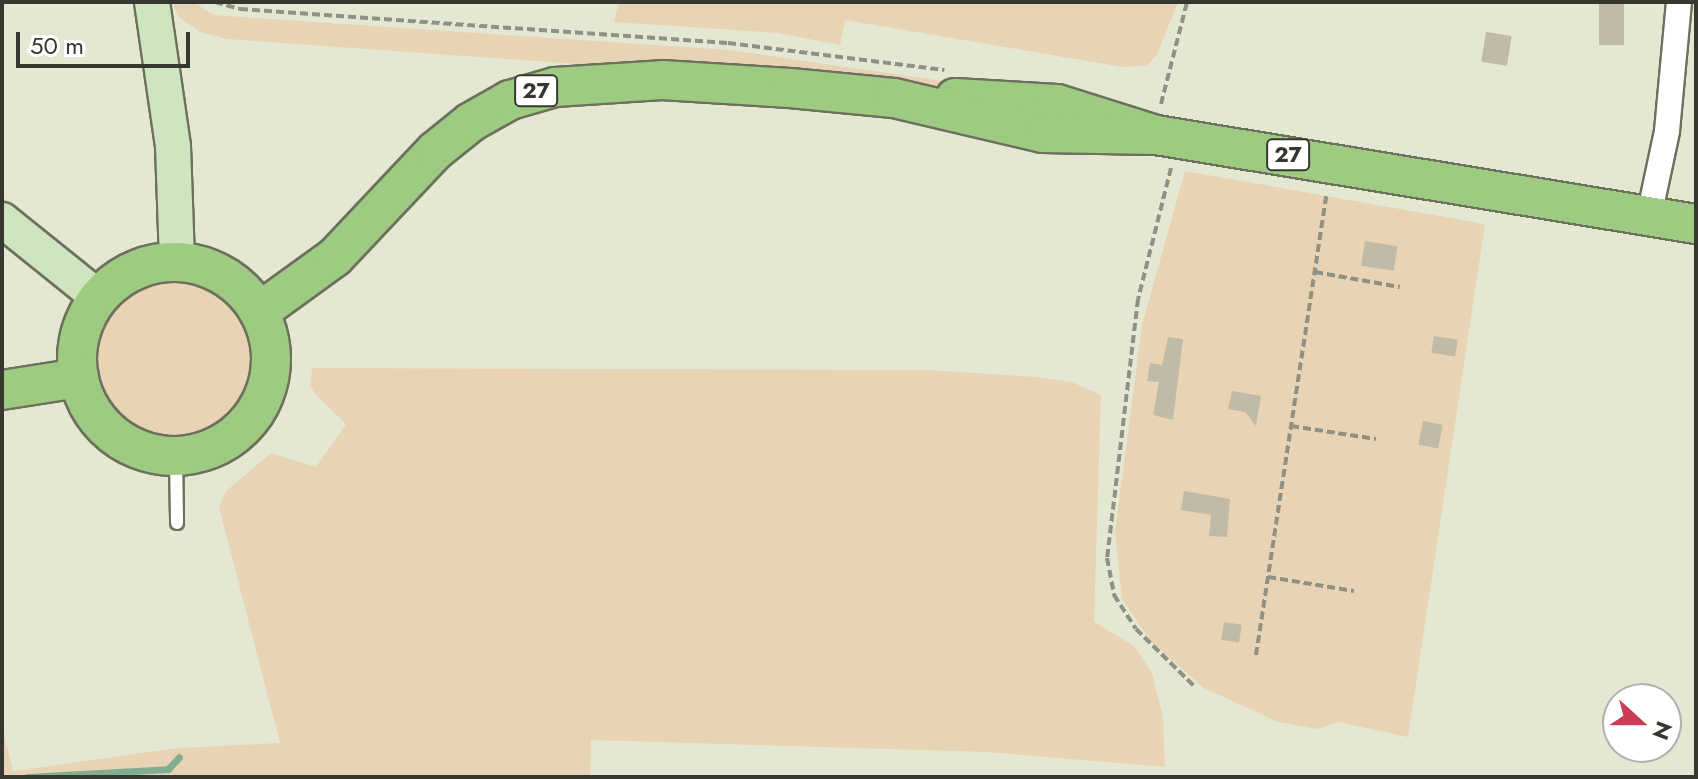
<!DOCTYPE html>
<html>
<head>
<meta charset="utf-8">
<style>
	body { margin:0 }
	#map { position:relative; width:1698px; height:779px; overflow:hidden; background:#e4e8d3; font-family:Jost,sans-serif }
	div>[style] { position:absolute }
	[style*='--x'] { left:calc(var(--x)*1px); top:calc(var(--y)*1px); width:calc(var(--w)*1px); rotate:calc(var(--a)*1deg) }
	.green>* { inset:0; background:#e9d3b5 }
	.round { border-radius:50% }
	.stream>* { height:7px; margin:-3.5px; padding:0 3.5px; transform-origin:3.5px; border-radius:3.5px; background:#81ad91 }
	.building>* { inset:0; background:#c0baa6; transform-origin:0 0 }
	.path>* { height:4px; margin-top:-2px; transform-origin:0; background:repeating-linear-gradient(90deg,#8e9183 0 8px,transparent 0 12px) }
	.roads { filter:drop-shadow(2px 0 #6d705d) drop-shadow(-2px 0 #6d705d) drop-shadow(0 2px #6d705d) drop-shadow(0 -2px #6d705d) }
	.lane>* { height:12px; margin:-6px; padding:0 6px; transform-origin:6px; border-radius:6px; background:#fff }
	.street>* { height:24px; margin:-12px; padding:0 12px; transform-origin:12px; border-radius:12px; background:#fff }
	.secondary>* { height:34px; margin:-17px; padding:0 17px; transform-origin:17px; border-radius:17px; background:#cee5c0 }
	.primary>* { height:38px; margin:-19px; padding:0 19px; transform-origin:19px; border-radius:19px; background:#9ecb82 }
	.primary>.ring { margin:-19px; padding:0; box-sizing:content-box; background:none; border:38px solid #9ecb82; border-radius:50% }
	span { translate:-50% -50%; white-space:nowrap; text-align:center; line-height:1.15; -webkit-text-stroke:6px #fff; paint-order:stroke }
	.shield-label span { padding:2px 6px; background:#fff; border:2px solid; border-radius:6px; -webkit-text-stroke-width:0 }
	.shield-label { font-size:22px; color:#363830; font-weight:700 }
	.frame { position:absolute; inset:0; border:4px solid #363830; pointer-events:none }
	.north { position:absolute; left:1602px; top:683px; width:80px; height:80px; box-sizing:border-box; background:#fff; border:2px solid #afafac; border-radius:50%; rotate:111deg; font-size:22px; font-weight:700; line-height:32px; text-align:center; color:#363830 }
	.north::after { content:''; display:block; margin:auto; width:28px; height:36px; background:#cc3d5a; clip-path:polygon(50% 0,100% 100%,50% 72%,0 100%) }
	.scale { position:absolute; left:16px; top:32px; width:174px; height:36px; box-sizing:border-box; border:4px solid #363830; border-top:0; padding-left:10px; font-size:24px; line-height:28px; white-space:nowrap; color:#363830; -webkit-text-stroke:6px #fff; paint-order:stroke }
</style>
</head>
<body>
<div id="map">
	<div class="green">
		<i style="clip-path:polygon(172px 2px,194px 2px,213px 15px,729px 50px,1005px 90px,928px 89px,227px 39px,200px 32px,179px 17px)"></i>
		<i style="clip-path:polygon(619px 2px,1178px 2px,1157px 55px,1146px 66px,1123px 67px,845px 20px,840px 45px,777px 33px,614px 22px)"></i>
		<i style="clip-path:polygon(1185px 171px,1485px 224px,1408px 737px,1338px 722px,1318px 729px,1278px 722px,1204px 688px,1152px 643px,1122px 599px,1115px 532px,1142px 325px)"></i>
		<i class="round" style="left:97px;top:282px;width:154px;height:154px"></i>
		<i style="clip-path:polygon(312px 368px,928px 370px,1037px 377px,1072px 382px,1101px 395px,1094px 622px,1134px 646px,1152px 673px,1163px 717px,1165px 767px,987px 752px,591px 740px,590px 777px,2px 777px,2px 727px,13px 771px,178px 748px,280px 743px,219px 507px,226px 491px,271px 453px,316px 467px,346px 424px,316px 395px,310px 385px)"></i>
	</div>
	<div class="stream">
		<i style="--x:27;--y:777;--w:141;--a:-3.2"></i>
		<i style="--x:168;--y:769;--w:16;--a:-47"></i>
	</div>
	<div class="building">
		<i style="left:1599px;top:2px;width:25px;height:43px"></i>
		<i style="left:1486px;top:32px;width:26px;height:30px;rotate:9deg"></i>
		<i style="left:1365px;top:241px;width:33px;height:25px;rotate:9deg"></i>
		<i style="left:1434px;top:336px;width:24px;height:17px;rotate:9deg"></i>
		<i style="clip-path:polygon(1168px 337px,1183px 339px,1173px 420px,1153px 415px,1159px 382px,1147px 381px,1150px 363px,1162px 365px)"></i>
		<i style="clip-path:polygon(1232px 391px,1261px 396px,1256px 426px,1245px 412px,1228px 409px)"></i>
		<i style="left:1423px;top:421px;width:20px;height:24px;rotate:11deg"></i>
		<i style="clip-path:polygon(1184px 491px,1230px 499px,1227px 537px,1209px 536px,1211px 515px,1181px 510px)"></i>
		<i style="left:1224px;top:622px;width:18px;height:18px;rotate:9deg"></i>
	</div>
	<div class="path">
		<i style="--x:215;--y:2;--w:26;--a:16"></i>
		<i style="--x:240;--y:9;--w:489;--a:4"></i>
		<i style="--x:728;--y:43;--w:218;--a:7.1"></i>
		<i style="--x:1161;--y:104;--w:105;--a:-75.7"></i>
		<i style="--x:1171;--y:168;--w:135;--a:104.1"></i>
		<i style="--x:1138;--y:299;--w:261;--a:96.8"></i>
		<i style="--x:1107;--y:558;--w:38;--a:79"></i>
		<i style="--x:1114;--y:595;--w:40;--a:57.1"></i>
		<i style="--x:1136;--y:629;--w:81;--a:44.5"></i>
		<i style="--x:1315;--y:272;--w:86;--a:10"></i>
		<i style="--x:1291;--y:426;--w:86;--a:8.7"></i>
		<i style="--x:1268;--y:577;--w:87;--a:9.2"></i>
		<i style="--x:1256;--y:655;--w:465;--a:-81.3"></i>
	</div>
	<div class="roads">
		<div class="lane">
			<i style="--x:176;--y:456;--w:67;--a:89.1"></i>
		</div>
		<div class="street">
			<i style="--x:1649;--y:216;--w:87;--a:-78"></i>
			<i style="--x:1667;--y:131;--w:130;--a:-84.7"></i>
		</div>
		<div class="secondary">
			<i style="--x:152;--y:2;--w:146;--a:81.7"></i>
			<i style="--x:173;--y:146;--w:116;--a:88"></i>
			<i style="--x:2;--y:220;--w:124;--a:38.8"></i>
		</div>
		<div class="primary">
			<i style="--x:955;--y:98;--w:102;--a:3.4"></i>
			<i style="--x:1057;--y:104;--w:104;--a:17.4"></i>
			<i style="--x:1156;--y:135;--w:547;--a:9.36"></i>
			<i class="ring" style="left:77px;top:262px;width:156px;height:156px"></i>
			<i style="--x:259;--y:312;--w:94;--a:-35.9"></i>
			<i style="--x:335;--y:257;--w:146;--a:-46.7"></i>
			<i style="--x:435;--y:151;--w:46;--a:-38.9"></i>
			<i style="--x:471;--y:122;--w:45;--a:-29.4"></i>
			<i style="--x:510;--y:100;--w:47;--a:-16.1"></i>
			<i style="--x:555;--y:87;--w:107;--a:-3.7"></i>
			<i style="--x:662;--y:80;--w:128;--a:3.6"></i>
			<i style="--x:790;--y:88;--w:104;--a:5.5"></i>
			<i style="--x:894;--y:98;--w:153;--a:13.2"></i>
			<i style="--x:1043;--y:133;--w:113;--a:1"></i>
			<i style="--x:2;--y:390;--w:78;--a:-8.9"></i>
		</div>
	</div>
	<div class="shield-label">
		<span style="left:536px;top:91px">27</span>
		<span style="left:1288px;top:155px">27</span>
	</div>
	<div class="frame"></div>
	<div class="north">N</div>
	<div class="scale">50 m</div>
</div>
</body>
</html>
